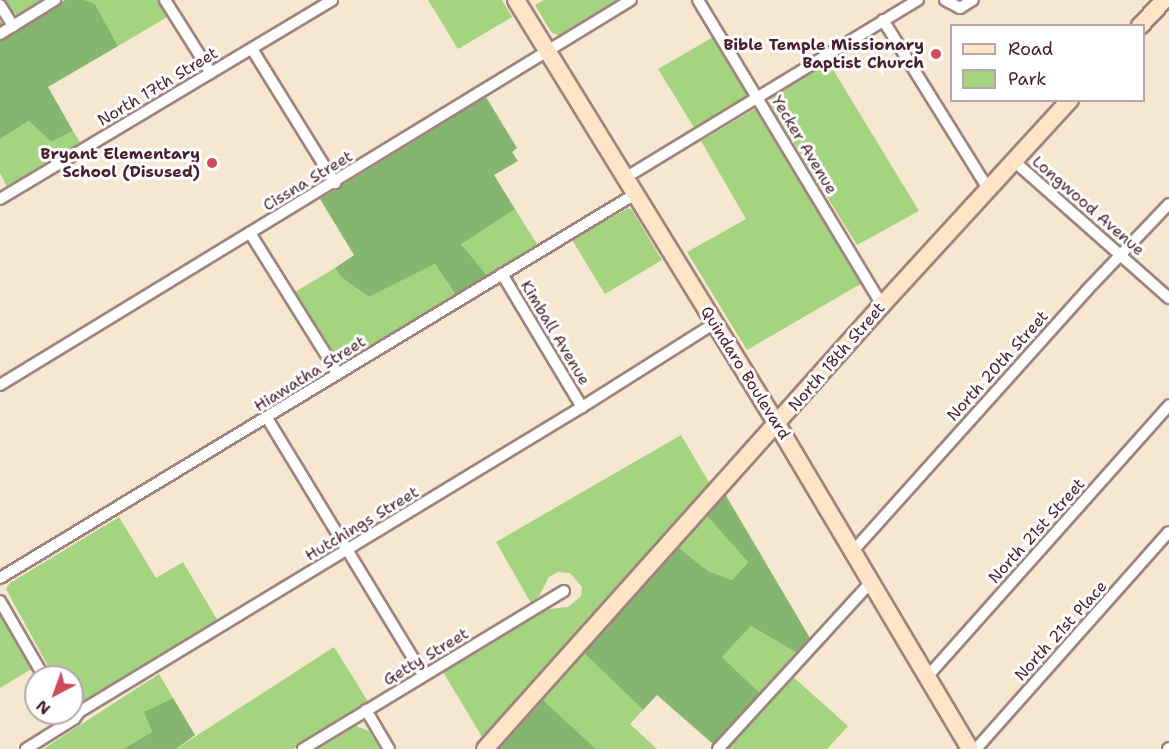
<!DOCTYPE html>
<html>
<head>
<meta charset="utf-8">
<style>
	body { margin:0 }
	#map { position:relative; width:1169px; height:749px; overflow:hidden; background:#f5e7d0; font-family:"Shantell Sans",sans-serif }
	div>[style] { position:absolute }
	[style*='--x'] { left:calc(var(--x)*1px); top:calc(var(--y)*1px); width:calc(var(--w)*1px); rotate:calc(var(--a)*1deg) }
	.green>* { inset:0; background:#a5d481; transform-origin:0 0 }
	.forest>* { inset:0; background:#84b66f }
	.roads { filter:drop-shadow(2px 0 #a0837e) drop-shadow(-2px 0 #a0837e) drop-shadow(0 2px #a0837e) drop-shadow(0 -2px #a0837e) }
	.minor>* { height:10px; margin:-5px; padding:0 5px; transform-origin:5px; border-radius:5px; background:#fff }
	.secondary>* { height:16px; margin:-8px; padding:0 8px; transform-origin:8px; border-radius:8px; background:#ffe4c6 }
	.dots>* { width:16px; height:16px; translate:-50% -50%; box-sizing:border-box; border:3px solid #fff; border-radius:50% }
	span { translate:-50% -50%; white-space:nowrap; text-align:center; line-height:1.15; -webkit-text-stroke:6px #fff; paint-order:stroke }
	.poi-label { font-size:16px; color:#4a1f2b; font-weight:700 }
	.right { translate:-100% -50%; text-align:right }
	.street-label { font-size:16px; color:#4a1f2b }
	.legend { position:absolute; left:950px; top:24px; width:195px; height:78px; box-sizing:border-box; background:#fff; border:2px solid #b7a5aa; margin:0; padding:8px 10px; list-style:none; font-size:18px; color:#4a1f2b }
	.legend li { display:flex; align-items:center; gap:12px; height:30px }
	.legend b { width:30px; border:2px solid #b7a5aa }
	.north { position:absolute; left:24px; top:665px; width:60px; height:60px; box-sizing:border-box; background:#fff; border:2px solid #b7a5aa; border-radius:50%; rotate:221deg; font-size:16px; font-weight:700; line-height:24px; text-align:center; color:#4a1f2b }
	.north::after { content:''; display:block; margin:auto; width:21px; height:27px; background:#d1495b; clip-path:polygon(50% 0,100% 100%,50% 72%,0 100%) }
</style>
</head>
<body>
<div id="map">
	<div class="green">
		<i style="clip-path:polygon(5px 0,42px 0,18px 15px,12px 12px)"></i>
		<i style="clip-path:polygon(85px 0,159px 0,169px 16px,118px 46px,95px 4px)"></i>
		<i style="clip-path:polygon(428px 0,502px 0,512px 17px,458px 49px)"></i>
		<i style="clip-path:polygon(544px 0,616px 0,617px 2px,560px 36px,551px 32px,535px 5px)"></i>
		<i style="clip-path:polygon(715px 36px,749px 92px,747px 97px,695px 129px,658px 69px)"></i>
		<i style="clip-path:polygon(829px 63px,919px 211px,857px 245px,769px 103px,771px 97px)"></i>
		<i style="clip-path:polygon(756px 108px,760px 109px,864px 282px,747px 350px,687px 252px,746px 219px,701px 141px)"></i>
		<i style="clip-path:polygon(29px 121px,51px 142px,73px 131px,82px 145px,8px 189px,0 173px,0 139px)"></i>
		<i style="clip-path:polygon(628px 208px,632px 210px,662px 260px,605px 294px,572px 240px)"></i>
		<i style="left:515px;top:209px;width:44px;height:64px;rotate:58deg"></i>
		<i style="clip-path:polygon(435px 264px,456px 295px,344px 364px,337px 362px,295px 292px,335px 268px,341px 277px,369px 297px)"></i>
		<i style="clip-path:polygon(681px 435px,710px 484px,484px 740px,443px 672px,538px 613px,549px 609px,568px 607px,581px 596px,582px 587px,570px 573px,558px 572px,549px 577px,539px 596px,531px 603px,496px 542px)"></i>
		<i style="clip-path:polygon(706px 515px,748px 562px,732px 580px,708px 571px,678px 547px)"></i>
		<i style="clip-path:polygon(119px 517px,156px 578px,183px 562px,218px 621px,80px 705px,73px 704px,72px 677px,54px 677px,6px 589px,10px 583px)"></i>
		<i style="clip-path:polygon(0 615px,33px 668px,0 688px)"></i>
		<i style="clip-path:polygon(751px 626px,797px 653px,760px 693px,722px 657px)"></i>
		<i style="clip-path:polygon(334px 647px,369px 703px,293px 749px,176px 749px)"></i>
		<i style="clip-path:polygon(584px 653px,643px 710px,630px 724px,657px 749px,596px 749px,543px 700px)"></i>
		<i style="clip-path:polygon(159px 674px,173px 698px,145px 712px,152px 732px,123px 749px,43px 749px)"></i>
		<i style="clip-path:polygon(791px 675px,848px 726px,827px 749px,724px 749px)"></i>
		<i style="clip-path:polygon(356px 726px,369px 731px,380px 749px,318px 749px)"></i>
	</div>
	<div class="forest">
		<i style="clip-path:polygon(65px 0,85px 0,95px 4px,118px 46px,48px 87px,73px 131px,51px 142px,29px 121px,0 139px,0 21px,9px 34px)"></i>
		<i style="clip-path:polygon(486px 97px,517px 148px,512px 152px,518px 161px,494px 175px,515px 209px,461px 244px,487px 276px,456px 295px,435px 264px,369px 297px,341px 277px,335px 268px,354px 255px,320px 199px)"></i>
		<i style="clip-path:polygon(725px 494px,810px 638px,797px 653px,751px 626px,722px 657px,760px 693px,713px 744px,657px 695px,643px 710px,584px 653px,678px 547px,708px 571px,732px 580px,748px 562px,706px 515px)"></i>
		<i style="clip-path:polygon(173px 698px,195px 735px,176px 749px,123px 749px,152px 732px,144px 712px)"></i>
		<i style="clip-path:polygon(543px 700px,596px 749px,499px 749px)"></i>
	</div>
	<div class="roads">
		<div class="minor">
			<i style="--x:165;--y:0;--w:86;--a:57.8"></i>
			<i style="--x:698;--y:0;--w:356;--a:58.9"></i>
			<i style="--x:945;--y:0;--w:17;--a:28"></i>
			<i style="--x:960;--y:8;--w:15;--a:-32"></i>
			<i style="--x:0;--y:5;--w:25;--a:58"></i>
			<i style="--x:883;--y:20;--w:199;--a:58.1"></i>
			<i style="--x:0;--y:34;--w:65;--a:-31.7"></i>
			<i style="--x:252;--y:49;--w:158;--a:58.2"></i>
			<i style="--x:1014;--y:161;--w:207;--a:41.5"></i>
			<i style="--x:625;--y:178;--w:343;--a:-31.3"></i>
			<i style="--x:0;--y:199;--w:387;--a:-30.9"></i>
			<i style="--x:250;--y:233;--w:166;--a:58"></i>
			<i style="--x:502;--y:274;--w:155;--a:59"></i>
			<i style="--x:0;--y:385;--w:739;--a:-31.39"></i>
			<i style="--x:267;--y:418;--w:301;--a:58.7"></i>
			<i style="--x:853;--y:551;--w:352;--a:-48.1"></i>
			<i style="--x:1088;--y:289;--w:117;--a:-46.4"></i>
			<i style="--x:0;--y:578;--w:742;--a:-31.16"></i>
			<i style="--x:0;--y:601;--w:88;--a:59.9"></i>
			<i style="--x:927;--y:677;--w:364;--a:-48.3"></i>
			<i style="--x:366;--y:710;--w:45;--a:59.5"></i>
			<i style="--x:26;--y:749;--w:57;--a:-32"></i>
			<i style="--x:74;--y:719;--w:9;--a:-54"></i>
			<i style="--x:79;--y:712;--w:588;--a:-31.23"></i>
			<i style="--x:582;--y:407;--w:157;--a:-32.3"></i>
			<i style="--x:303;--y:749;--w:305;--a:-31.2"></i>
			<i style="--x:718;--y:749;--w:226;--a:-47.5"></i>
			<i style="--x:976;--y:749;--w:290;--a:-48.4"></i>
			<i style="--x:1168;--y:749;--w:1;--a:-45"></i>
		</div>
		<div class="secondary">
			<i style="--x:516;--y:0;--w:498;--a:58.4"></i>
			<i style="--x:777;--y:424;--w:378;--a:59.3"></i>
			<i style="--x:1140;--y:26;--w:35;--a:-47"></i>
			<i style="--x:485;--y:749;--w:596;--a:-48.2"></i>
			<i style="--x:882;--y:305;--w:278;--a:-47.5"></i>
		</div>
	</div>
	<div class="dots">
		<i style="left:936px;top:54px;background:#d1495b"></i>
		<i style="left:212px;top:163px;background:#d1495b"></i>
	</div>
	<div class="poi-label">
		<span class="right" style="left:924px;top:54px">Bible Temple Missionary<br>Baptist Church</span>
		<span class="right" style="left:200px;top:163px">Bryant Elementary<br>School (Disused)</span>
	</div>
	<div class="street-label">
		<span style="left:158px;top:87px;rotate:-31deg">North 17th Street</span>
		<span style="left:804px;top:145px;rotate:59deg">Yecker Avenue</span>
		<span style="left:308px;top:181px;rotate:-31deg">Cissna Street</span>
		<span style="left:1088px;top:206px;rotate:41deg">Longwood Avenue</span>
		<span style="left:555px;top:333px;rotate:59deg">Kimball Avenue</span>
		<span style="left:837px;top:357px;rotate:-49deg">North 18th Street</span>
		<span style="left:998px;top:366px;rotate:-48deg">North 20th Street</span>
		<span style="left:745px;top:373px;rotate:58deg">Quindaro Boulevard</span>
		<span style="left:310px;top:374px;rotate:-32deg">Hiawatha Street</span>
		<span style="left:362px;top:524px;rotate:-31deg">Hutchings Street</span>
		<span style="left:1037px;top:531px;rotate:-48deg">North 21st Street</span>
		<span style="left:1061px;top:631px;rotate:-48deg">North 21st Place</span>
		<span style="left:426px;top:657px;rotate:-31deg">Getty Street</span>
	</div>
	<ul class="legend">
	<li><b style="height:8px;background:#ffe4c6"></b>Road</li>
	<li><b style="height:16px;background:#a5d481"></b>Park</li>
	</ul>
	<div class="north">N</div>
</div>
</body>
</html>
